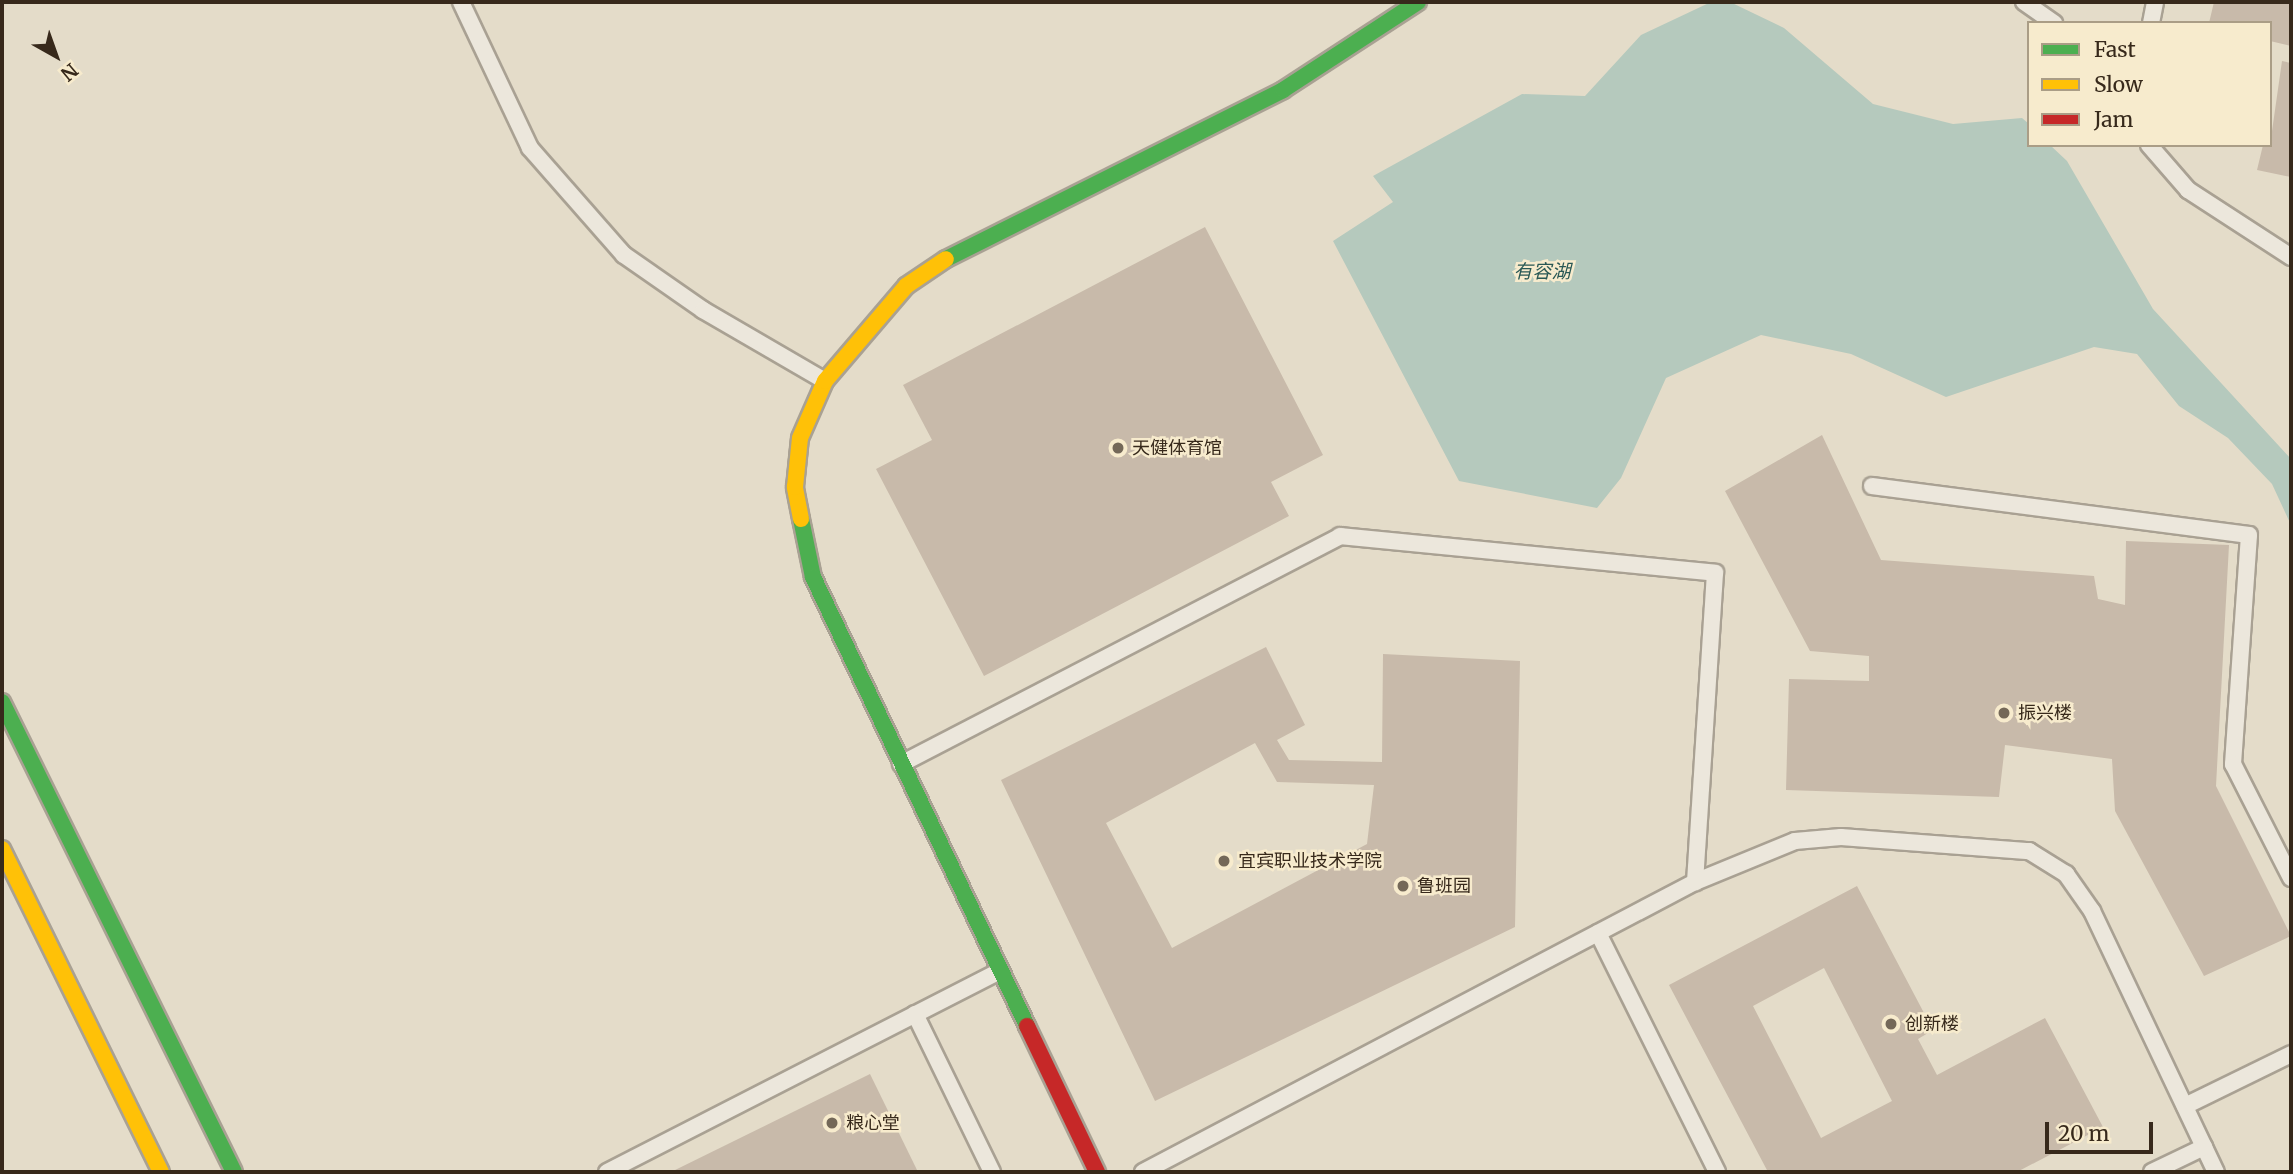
<!DOCTYPE html>
<html>
<head>
<meta charset="utf-8">
<style>
	body { margin:0 }
	#map { position:relative; width:2293px; height:1174px; overflow:hidden; background:#e4dcc9; font-family:Merriweather,"Noto Sans SC",serif }
	div>[style] { position:absolute }
	[style*='--x'] { left:calc(var(--x)*1px); top:calc(var(--y)*1px); width:calc(var(--w)*1px); rotate:calc(var(--a)*1deg) }
	.water>* { inset:0; background:#b5c9bd }
	.building>* { inset:0; background:#c8baaa }
	.roads { filter:drop-shadow(2px 0 #a9a193) drop-shadow(-2px 0 #a9a193) drop-shadow(0 2px #a9a193) drop-shadow(0 -2px #a9a193) }
	.lane>* { height:16px; margin:-8px; padding:0 8px; transform-origin:8px; border-radius:8px; background:#ece7dc }
	.fast>* { height:16px; margin:-8px; padding:0 8px; transform-origin:8px; border-radius:8px; background:#4caf50 }
	.slow>* { height:16px; margin:-8px; padding:0 8px; transform-origin:8px; border-radius:8px; background:#ffc107 }
	.jam>* { height:16px; margin:-8px; padding:0 8px; transform-origin:8px; border-radius:8px; background:#c62828 }
	.dots>* { width:19px; height:19px; translate:-50% -50%; box-sizing:border-box; border:4px solid #f7ebcd; border-radius:50% }
	span { translate:-50% -50%; white-space:nowrap; text-align:center; line-height:1.15; -webkit-text-stroke:5px #f7ebcd; paint-order:stroke }
	.poi-label { font-size:18px; color:#37291b }
	.left { translate:0 -50%; text-align:left }
	.water-label { font-size:19px; color:#295855; font-style:italic }
	.frame { position:absolute; inset:0; border:4px solid #37291b; pointer-events:none }
	.legend { position:absolute; left:2027px; top:21px; width:245px; height:126px; box-sizing:border-box; background:#f7ebcd; border:2px solid #aa9d86; margin:0; padding:9px 12px; list-style:none; font-size:21px; color:#37291b }
	.legend li { display:flex; align-items:center; gap:14px; height:35px }
	.legend b { width:35px; border:2px solid #aa9d86 }
	.north { position:absolute; left:21px; top:21px; width:70px; height:70px; -webkit-text-stroke:5px #f7ebcd; paint-order:stroke; rotate:140deg; font-size:19px; font-weight:700; line-height:28px; text-align:center; color:#37291b }
	.north::after { content:''; display:block; margin:auto; width:24px; height:32px; background:#37291b; clip-path:polygon(50% 0,100% 100%,50% 72%,0 100%) }
	.scale { position:absolute; left:2045px; top:1122px; width:108px; height:32px; box-sizing:border-box; border:4px solid #37291b; border-top:0; padding-left:9px; font-size:21px; line-height:24px; white-space:nowrap; color:#37291b; -webkit-text-stroke:5px #f7ebcd; paint-order:stroke }
</style>
</head>
<body>
<div id="map">
	<div class="water">
		<i style="clip-path:polygon(1711px 2px,1730px 2px,1784px 28px,1873px 104px,1953px 124px,2022px 118px,2029px 124px,2029px 145px,2050px 145px,2067px 161px,2153px 309px,2291px 459px,2291px 525px,2272px 484px,2228px 438px,2179px 406px,2137px 354px,2094px 347px,1946px 397px,1851px 354px,1761px 335px,1666px 378px,1621px 478px,1597px 508px,1459px 481px,1333px 241px,1393px 202px,1373px 176px,1522px 94px,1585px 96px,1641px 35px)"></i>
	</div>
	<div class="building">
		<i style="clip-path:polygon(2214px 2px,2291px 2px,2291px 46px,2270px 41px,2270px 23px,2209px 23px)"></i>
		<i style="clip-path:polygon(2282px 61px,2291px 63px,2291px 177px,2257px 170px,2263px 145px,2270px 145px)"></i>
		<i style="clip-path:polygon(1205px 227px,1323px 455px,1271px 482px,1289px 516px,984px 676px,876px 469px,932px 440px,903px 385px)"></i>
		<i style="clip-path:polygon(1822px 435px,1881px 560px,2094px 576px,2098px 599px,2125px 605px,2126px 541px,2229px 545px,2216px 786px,2291px 936px,2204px 976px,2115px 811px,2112px 759px,2005px 745px,1999px 797px,1786px 790px,1789px 679px,1869px 681px,1869px 656px,1810px 651px,1725px 491px)"></i>
		<i style="clip-path:polygon(evenodd,1266px 647px,1305px 725px,1277px 740px,1289px 760px,1382px 762px,1383px 654px,1520px 661px,1515px 927px,1155px 1101px,1001px 780px,1266px 647px,1255px 743px,1277px 782px,1374px 785px,1367px 844px,1172px 948px,1106px 823px,1255px 743px)"></i>
		<i style="clip-path:polygon(evenodd,1857px 886px,1933px 1030px,1918px 1039px,1937px 1075px,2045px 1018px,2103px 1127px,2017px 1172px,1768px 1172px,1669px 985px,1857px 886px,1824px 968px,1892px 1101px,1821px 1138px,1753px 1006px,1824px 968px)"></i>
		<i style="clip-path:polygon(870px 1074px,918px 1172px,671px 1172px)"></i>
	</div>
	<div class="roads">
		<div class="lane">
			<i style="--x:461;--y:2;--w:161;--a:64.7"></i>
			<i style="--x:530;--y:148;--w:142;--a:48.7"></i>
			<i style="--x:624;--y:255;--w:96;--a:34.8"></i>
			<i style="--x:703;--y:310;--w:141;--a:30.2"></i>
			<i style="--x:2024;--y:2;--w:37;--a:35"></i>
			<i style="--x:2151;--y:23;--w:21;--a:-79"></i>
			<i style="--x:2149;--y:145;--w:60;--a:49.1"></i>
			<i style="--x:2188;--y:190;--w:123;--a:33"></i>
			<i style="--x:1872;--y:486;--w:380;--a:7.4"></i>
			<i style="--x:2249;--y:535;--w:230;--a:94"></i>
			<i style="--x:2233;--y:764;--w:128;--a:63"></i>
			<i style="--x:901;--y:764;--w:495;--a:-27.4"></i>
			<i style="--x:1340;--y:536;--w:377;--a:5.6"></i>
			<i style="--x:1715;--y:573;--w:310;--a:93.7"></i>
			<i style="--x:1598;--y:933;--w:267;--a:63.5"></i>
			<i style="--x:915;--y:1014;--w:176;--a:64"></i>
			<i style="--x:2185;--y:1106;--w:118;--a:-26.1"></i>
			<i style="--x:607;--y:1172;--w:441;--a:-27.1"></i>
			<i style="--x:1143;--y:1172;--w:624;--a:-27.72"></i>
			<i style="--x:1695;--y:882;--w:108;--a:-22.3"></i>
			<i style="--x:1795;--y:841;--w:46;--a:-5"></i>
			<i style="--x:1841;--y:837;--w:189;--a:4.3"></i>
			<i style="--x:2029;--y:851;--w:44;--a:31.9"></i>
			<i style="--x:2066;--y:874;--w:45;--a:54.9"></i>
			<i style="--x:2092;--y:911;--w:289;--a:64.6"></i>
			<i style="--x:2152;--y:1172;--w:58;--a:-25.7"></i>
		</div>
		<div class="fast">
			<i style="--x:946;--y:259;--w:377;--a:-26.6"></i>
			<i style="--x:1283;--y:90;--w:161;--a:-33.1"></i>
			<i style="--x:801;--y:519;--w:59;--a:78.3"></i>
			<i style="--x:813;--y:577;--w:497;--a:64.5"></i>
			<i style="--x:2;--y:702;--w:524;--a:63.73"></i>
		</div>
		<div class="slow">
			<i style="--x:801;--y:519;--w:33;--a:-101"></i>
			<i style="--x:795;--y:487;--w:49;--a:-84.2"></i>
			<i style="--x:800;--y:438;--w:62;--a:-66.3"></i>
			<i style="--x:825;--y:381;--w:125;--a:-49.5"></i>
			<i style="--x:906;--y:286;--w:48;--a:-34"></i>
			<i style="--x:2;--y:849;--w:360;--a:63.8"></i>
		</div>
		<div class="jam">
			<i style="--x:1027;--y:1026;--w:162;--a:64.4"></i>
		</div>
	</div>
	<div class="dots">
		<i style="left:1118px;top:448px;background:#746858"></i>
		<i style="left:2004px;top:713px;background:#746858"></i>
		<i style="left:1224px;top:861px;background:#746858"></i>
		<i style="left:1403px;top:886px;background:#746858"></i>
		<i style="left:1891px;top:1024px;background:#746858"></i>
		<i style="left:832px;top:1123px;background:#746858"></i>
	</div>
	<div class="poi-label">
		<span class="left" style="left:1132px;top:448px">天健体育馆</span>
		<span class="left" style="left:2018px;top:713px">振兴楼</span>
		<span class="left" style="left:1238px;top:861px">宜宾职业技术学院</span>
		<span class="left" style="left:1417px;top:886px">鲁班园</span>
		<span class="left" style="left:1905px;top:1024px">创新楼</span>
		<span class="left" style="left:846px;top:1123px">粮心堂</span>
	</div>
	<div class="water-label">
		<span style="left:1542px;top:272px">有容湖</span>
	</div>
	<div class="frame"></div>
	<ul class="legend">
	<li><b style="height:9px;background:#4caf50"></b>Fast</li>
	<li><b style="height:9px;background:#ffc107"></b>Slow</li>
	<li><b style="height:9px;background:#c62828"></b>Jam</li>
	</ul>
	<div class="north">N</div>
	<div class="scale">20 m</div>
</div>
</body>
</html>
